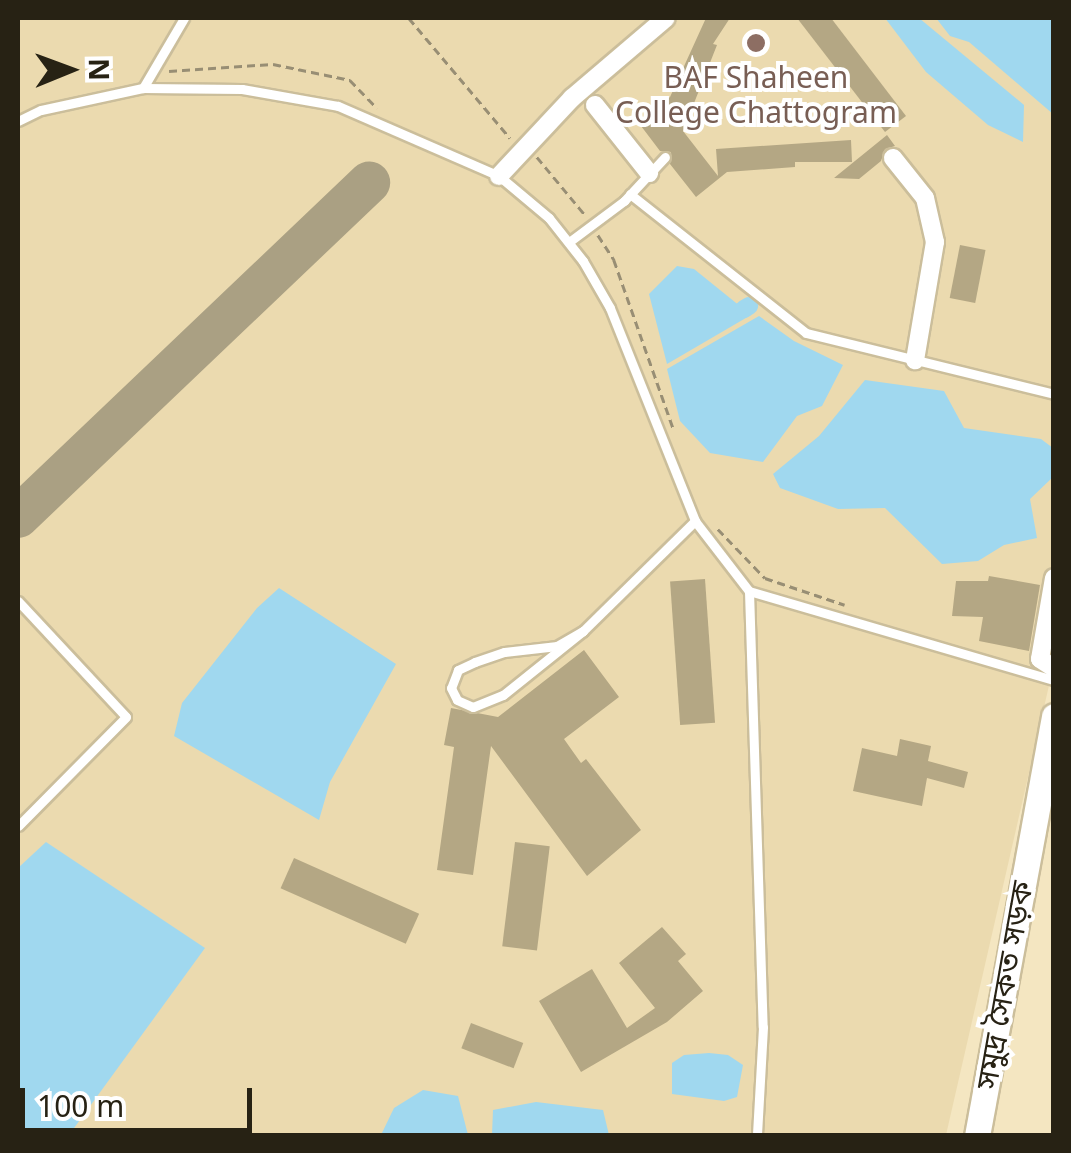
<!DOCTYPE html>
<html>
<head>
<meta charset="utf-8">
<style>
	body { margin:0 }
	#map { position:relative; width:1071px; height:1153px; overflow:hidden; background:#f4e6c1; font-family:"Noto Sans","Noto Sans Bengali",sans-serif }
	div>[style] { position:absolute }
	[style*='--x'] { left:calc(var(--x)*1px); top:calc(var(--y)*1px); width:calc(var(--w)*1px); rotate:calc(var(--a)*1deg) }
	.built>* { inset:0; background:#ebdaaf }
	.water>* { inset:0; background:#a0d8ef }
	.canal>* { height:18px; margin:-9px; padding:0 9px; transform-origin:9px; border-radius:9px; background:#a0d8ef }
	.taxiway>* { height:42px; margin:-21px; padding:0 21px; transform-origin:21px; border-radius:21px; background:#aaa083 }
	.building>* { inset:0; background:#b4a784; transform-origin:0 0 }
	.path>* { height:2.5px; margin-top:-1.25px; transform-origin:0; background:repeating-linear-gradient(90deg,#988e74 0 8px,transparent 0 13px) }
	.roads { filter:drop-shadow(2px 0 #cbbe9b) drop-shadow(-2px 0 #cbbe9b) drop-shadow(0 2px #cbbe9b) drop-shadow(0 -2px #cbbe9b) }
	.lane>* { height:9px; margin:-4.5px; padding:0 4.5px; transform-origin:4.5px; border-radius:4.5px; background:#fff }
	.street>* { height:18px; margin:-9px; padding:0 9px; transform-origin:9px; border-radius:9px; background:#fff }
	.secondary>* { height:25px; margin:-12.5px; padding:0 12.5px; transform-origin:12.5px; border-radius:12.5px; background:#fff }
	.dots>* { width:28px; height:28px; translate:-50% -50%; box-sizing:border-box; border:5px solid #fff; border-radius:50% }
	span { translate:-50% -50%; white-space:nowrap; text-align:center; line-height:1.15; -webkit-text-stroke:8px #fff; paint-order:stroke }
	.education-label { font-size:30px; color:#785e54 }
	.street-label { font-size:30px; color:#272214 }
	.frame { position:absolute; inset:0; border:20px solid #272214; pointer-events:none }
	.north { position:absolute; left:20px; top:20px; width:100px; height:100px; -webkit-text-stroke:8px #fff; paint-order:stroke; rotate:89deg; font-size:28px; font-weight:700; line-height:40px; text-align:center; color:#272214 }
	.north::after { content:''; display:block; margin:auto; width:35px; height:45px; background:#272214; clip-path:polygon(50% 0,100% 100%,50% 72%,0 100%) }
	.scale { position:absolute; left:20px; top:1088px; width:232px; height:45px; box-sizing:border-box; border:5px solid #272214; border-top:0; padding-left:12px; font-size:30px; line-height:35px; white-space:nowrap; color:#272214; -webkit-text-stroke:8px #fff; paint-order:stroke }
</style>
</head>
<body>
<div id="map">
	<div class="built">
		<i style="clip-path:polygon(18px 18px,1053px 18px,1053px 668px,946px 1135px,18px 1135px)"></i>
	</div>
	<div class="water">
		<i style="clip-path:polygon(885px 18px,919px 18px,1024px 105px,1023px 142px,988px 125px,926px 72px)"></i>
		<i style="clip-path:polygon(936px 18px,1053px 18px,1053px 114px,969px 42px,950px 36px)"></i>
		<i style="clip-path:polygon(677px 266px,694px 269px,751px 315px,667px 364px,649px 294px)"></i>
		<i style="clip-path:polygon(759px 316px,794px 341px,843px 365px,822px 406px,797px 416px,763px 462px,710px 453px,680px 421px,667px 369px)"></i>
		<i style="clip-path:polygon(865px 380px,944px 391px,964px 428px,1041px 439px,1053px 448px,1053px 477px,1030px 499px,1037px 538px,1004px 545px,978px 561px,942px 564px,885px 508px,838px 509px,780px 488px,773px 474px,819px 436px)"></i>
		<i style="clip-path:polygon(279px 588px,396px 664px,330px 782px,319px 820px,174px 736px,182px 703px,257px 608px)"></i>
		<i style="clip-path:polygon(46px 842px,205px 948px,69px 1135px,18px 1135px,18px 868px)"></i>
		<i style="clip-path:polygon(709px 1053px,728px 1055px,743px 1065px,737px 1097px,724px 1101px,672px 1094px,672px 1063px,684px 1055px)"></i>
		<i style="clip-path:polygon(423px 1090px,458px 1096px,468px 1135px,381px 1135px,394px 1108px)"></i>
		<i style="clip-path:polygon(536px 1102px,603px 1110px,609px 1135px,492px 1135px,493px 1110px)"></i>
	</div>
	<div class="canal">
		<i style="--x:744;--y:309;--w:6;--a:-31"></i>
	</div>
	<div class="taxiway">
		<i style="--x:18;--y:517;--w:485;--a:-43.6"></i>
	</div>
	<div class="building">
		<i style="clip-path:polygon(706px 18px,730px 18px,713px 44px,717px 45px,683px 131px,718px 176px,716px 149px,851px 140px,852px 162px,795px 162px,795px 167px,727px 172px,696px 197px,670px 164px,671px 152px,660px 151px,638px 122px,670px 97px)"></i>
		<i style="clip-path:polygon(797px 18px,831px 18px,906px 116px,885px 132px)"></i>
		<i style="clip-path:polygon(887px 135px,895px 146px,885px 149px,881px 161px,859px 179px,834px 178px)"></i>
		<i style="left:960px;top:245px;width:26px;height:54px;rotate:11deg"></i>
		<i style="clip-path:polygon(989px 576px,1040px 585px,1029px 651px,979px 641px,983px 617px,952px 616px,956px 581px,988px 581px)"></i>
		<i style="left:705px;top:579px;width:144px;height:35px;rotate:86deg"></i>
		<i style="clip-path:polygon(584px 650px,619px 697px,564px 739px,581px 763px,586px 759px,641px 830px,587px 876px,491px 746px,473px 875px,437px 870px,454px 747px,444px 745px,451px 708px,498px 717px)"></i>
		<i style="clip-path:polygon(900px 739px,931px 746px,928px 761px,968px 772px,964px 788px,927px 778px,922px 806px,853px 791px,862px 748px,897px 756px)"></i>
		<i style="left:515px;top:842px;width:35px;height:105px;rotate:7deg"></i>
		<i style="left:294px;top:858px;width:137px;height:33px;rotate:24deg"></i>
		<i style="clip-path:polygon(662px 927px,686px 954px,678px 961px,703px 991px,667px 1022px,581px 1072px,539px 1001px,592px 969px,627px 1028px,655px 1008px,619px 963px)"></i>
		<i style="left:471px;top:1023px;width:56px;height:27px;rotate:21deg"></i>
	</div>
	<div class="path">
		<i style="--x:409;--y:18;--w:157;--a:49.9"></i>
		<i style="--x:169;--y:71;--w:104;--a:-3.9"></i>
		<i style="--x:273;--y:64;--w:79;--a:11.7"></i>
		<i style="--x:350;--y:80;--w:39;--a:46"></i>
		<i style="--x:537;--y:157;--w:77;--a:50.3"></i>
		<i style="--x:598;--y:235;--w:30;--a:57"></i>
		<i style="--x:614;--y:260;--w:178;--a:70.6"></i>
		<i style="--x:718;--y:529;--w:68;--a:46.2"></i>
		<i style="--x:765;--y:578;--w:84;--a:18.6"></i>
	</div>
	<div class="roads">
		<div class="lane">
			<i style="--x:143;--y:88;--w:99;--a:0.6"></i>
			<i style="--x:242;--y:89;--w:97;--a:10"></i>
			<i style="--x:338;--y:106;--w:176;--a:23.5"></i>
			<i style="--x:499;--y:176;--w:65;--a:40"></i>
			<i style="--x:549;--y:218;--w:55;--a:51.7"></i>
			<i style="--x:583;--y:261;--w:54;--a:60.1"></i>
			<i style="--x:610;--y:308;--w:229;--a:68.2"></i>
			<i style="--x:695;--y:521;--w:88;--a:52.4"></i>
			<i style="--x:749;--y:591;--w:436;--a:88.2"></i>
			<i style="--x:763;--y:1027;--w:109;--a:93.2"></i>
			<i style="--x:18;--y:121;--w:25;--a:-26"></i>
			<i style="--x:41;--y:110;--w:104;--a:-12.2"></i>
			<i style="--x:143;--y:88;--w:81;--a:-59.6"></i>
			<i style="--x:630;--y:194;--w:224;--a:38.3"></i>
			<i style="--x:806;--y:333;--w:255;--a:13.8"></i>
			<i style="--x:569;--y:242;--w:69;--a:-36.7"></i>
			<i style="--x:624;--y:201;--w:60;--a:-47"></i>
			<i style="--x:749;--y:591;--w:318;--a:16.3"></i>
			<i style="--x:18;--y:601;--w:158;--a:47"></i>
			<i style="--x:126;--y:717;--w:153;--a:134.7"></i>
			<i style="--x:583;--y:631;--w:30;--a:150"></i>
			<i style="--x:557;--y:646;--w:53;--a:173.5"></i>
			<i style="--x:504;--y:652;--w:31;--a:161"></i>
			<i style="--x:475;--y:662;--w:19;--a:155"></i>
			<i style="--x:458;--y:670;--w:19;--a:111"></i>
			<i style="--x:451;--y:688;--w:13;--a:63"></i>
			<i style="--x:457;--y:700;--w:17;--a:24"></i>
			<i style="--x:473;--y:707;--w:32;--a:-22"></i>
			<i style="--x:503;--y:695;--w:102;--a:-38.7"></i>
			<i style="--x:583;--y:631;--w:157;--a:-44.5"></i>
		</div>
		<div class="street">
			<i style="--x:595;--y:105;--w:87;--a:51.5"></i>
			<i style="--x:893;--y:158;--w:51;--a:51.3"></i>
			<i style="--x:925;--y:198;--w:45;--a:77.2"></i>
			<i style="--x:935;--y:242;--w:120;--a:99.6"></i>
			<i style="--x:499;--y:176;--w:107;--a:-46.9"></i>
			<i style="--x:572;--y:98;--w:123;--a:-40.4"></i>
			<i style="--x:1054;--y:578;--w:82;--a:99.8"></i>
			<i style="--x:1040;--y:659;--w:17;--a:33"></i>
		</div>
		<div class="secondary">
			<i style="--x:977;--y:1136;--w:427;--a:-79.6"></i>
		</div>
	</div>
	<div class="dots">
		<i style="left:756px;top:43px;background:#8d6e63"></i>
	</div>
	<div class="education-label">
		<span style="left:756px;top:94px">BAF Shaheen<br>College Chattogram</span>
	</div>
	<div class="street-label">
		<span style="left:1004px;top:985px;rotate:-80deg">সমুদ্র সৈকত সড়ক</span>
	</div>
	<div class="frame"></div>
	<div class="north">N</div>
	<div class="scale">100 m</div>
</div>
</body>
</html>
